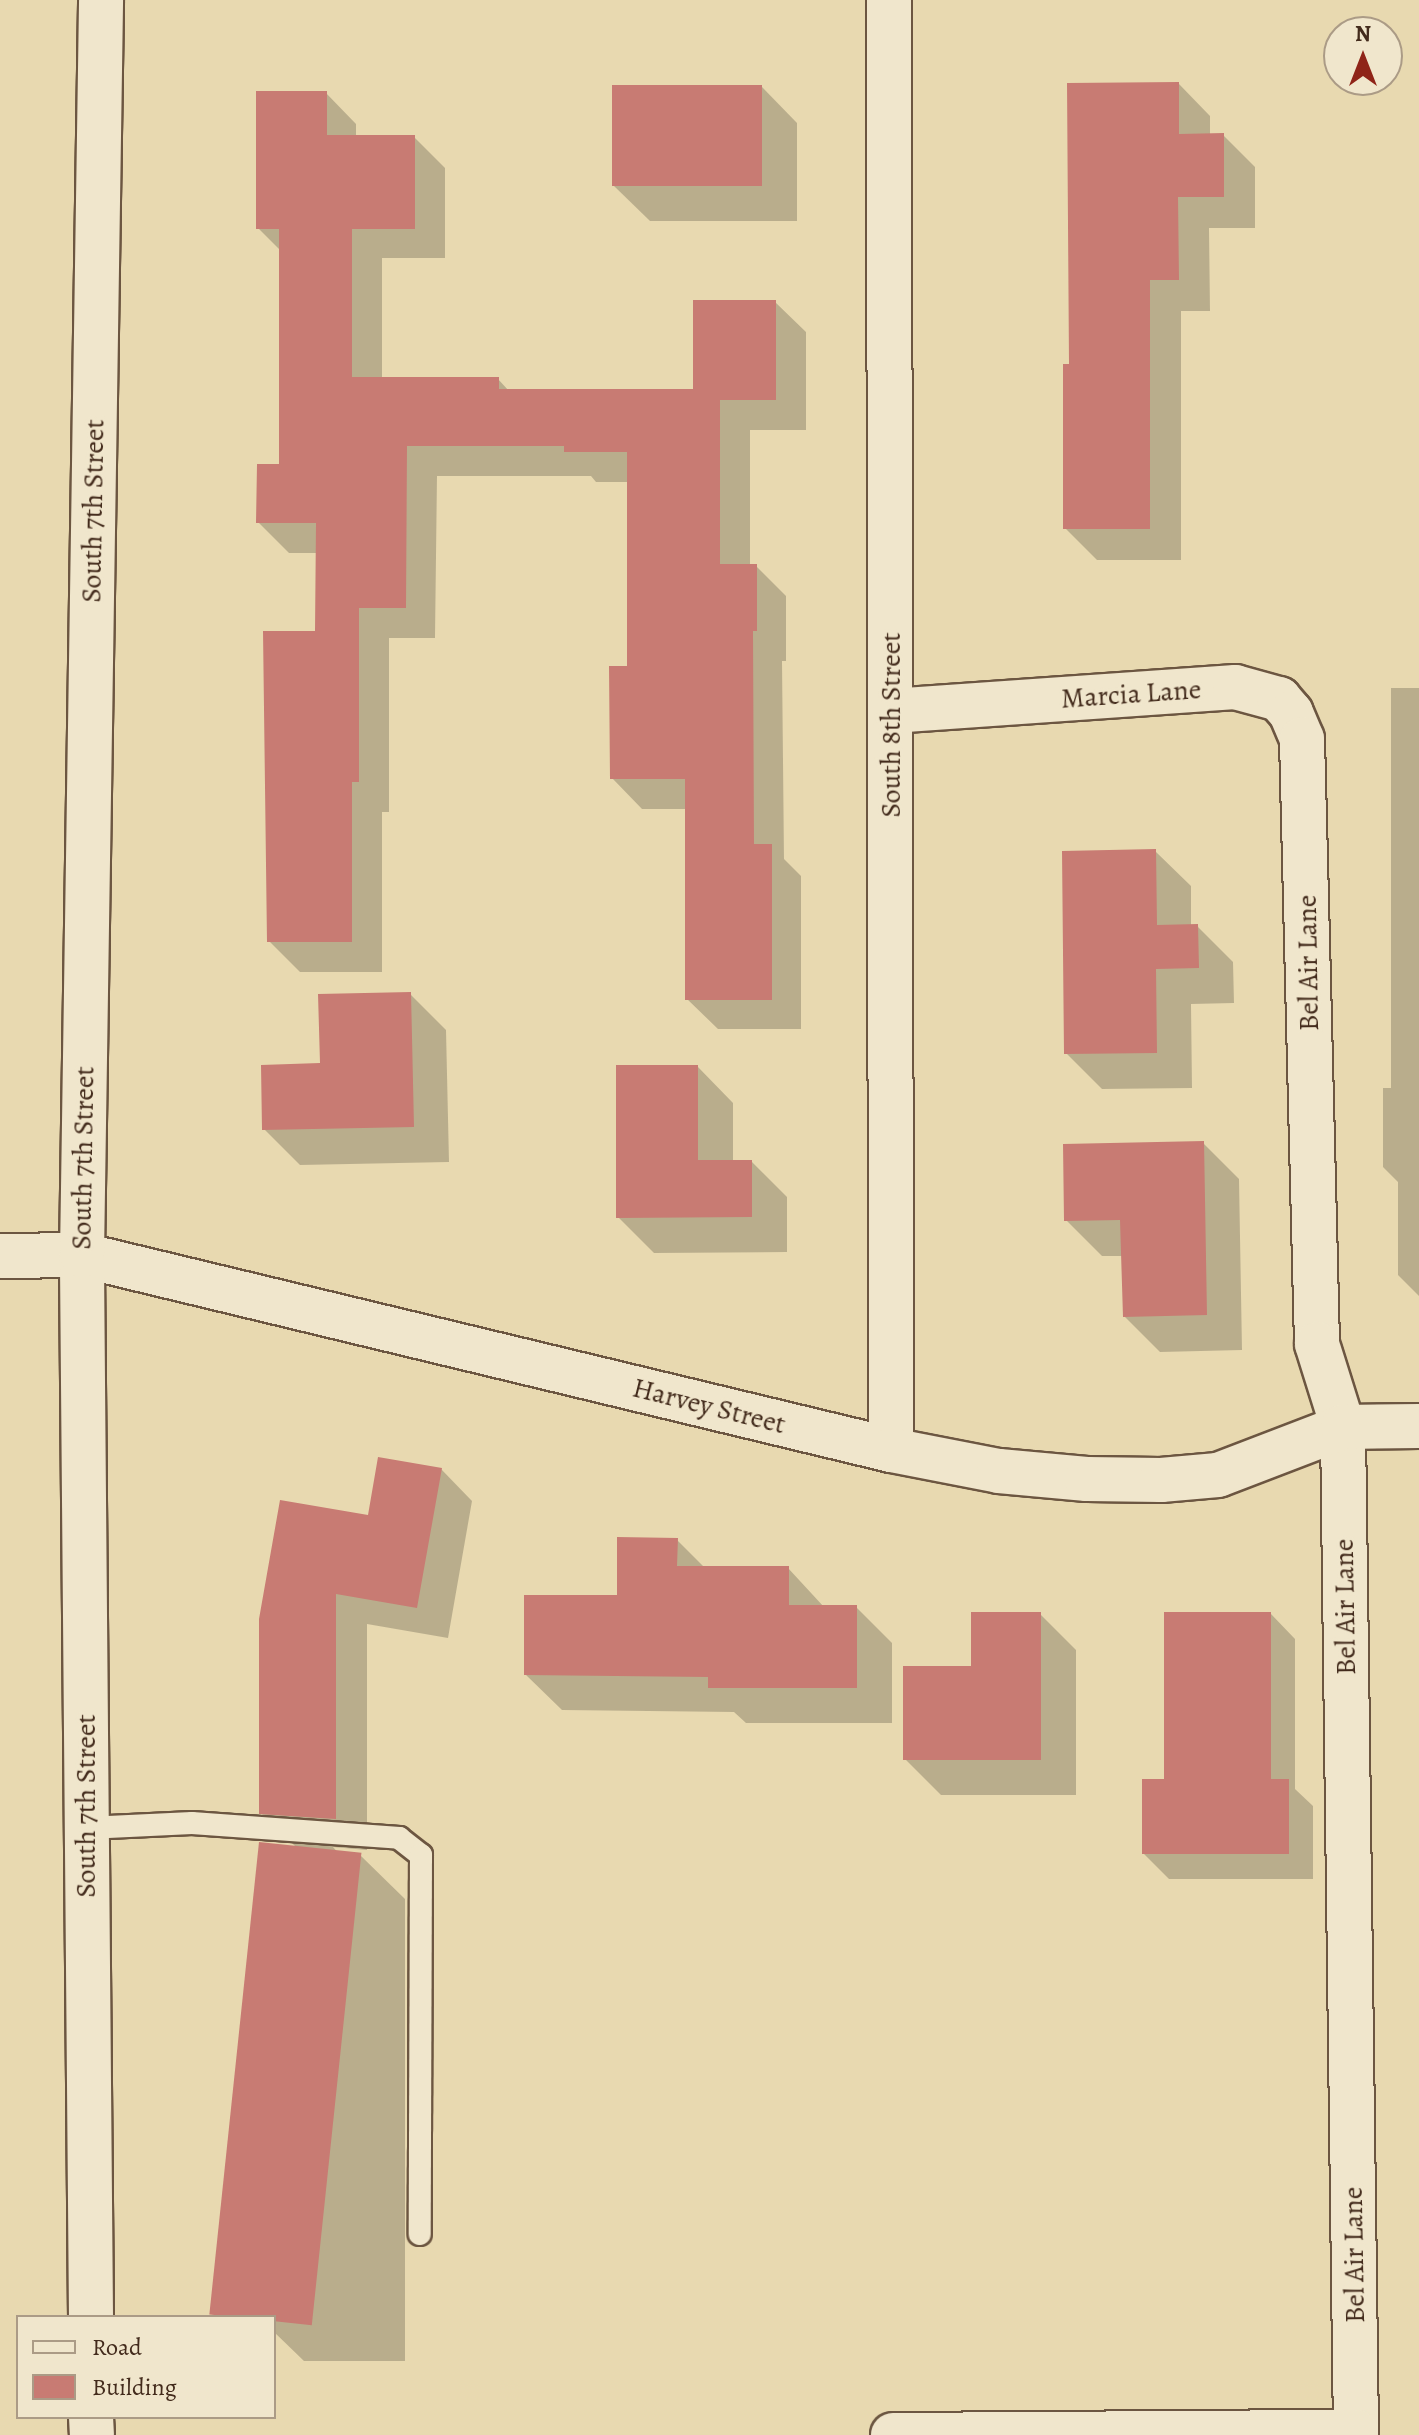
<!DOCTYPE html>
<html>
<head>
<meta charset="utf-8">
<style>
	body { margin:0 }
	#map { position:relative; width:1419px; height:2435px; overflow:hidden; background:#e8d9b0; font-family:Alegreya,serif }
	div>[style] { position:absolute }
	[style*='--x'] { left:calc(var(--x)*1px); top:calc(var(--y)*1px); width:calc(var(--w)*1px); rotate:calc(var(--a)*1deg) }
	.shadow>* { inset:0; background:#0003 }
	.building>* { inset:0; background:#c87b73; transform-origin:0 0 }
	.roads { filter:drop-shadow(2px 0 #6c5641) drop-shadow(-2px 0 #6c5641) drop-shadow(0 2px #6c5641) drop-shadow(0 -2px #6c5641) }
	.service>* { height:22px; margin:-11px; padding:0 11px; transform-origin:11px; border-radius:11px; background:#f0e6cc }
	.minor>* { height:44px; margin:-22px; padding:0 22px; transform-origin:22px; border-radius:22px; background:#f0e6cc }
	span { translate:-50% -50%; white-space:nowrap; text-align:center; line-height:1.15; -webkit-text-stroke:6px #f0e6cc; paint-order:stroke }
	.street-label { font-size:28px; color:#432b1c }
	.legend { position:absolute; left:16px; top:2315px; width:260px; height:104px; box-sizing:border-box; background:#f0e6cc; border:2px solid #ab9b86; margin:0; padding:10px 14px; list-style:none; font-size:24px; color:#432b1c }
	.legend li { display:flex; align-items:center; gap:16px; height:40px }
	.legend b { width:40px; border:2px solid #ab9b86 }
	.north { position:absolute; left:1323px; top:16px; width:80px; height:80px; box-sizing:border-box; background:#f0e6cc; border:2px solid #ab9b86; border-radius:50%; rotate:0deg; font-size:22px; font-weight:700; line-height:32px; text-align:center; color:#432b1c }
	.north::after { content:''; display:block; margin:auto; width:28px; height:36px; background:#8f2418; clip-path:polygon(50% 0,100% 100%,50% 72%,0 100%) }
</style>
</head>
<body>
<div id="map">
	<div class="shadow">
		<i style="clip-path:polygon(1179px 84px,1210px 116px,1210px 136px,1223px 135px,1255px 167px,1255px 228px,1209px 228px,1210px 311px,1181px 311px,1181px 560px,1097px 560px,1065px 528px,1071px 366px)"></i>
		<i style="clip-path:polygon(762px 87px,797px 123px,797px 221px,650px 221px,614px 186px)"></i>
		<i style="clip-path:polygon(326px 93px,356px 124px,356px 137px,414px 137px,445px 168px,445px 258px,382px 258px,382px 379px,498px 379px,509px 391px,695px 391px,775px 302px,806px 332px,806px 430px,750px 430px,750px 566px,756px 566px,786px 596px,786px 661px,782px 661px,784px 859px,801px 876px,801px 1029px,718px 1029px,687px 999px,687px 809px,642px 809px,612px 778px,629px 668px,629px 482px,596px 482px,591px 476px,437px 476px,435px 638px,389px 638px,389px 812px,382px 812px,382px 972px,300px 972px,269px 941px,317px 633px,318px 553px,289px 553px,258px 522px,281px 466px,281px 251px,258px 228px)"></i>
		<i style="clip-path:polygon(1391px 688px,1419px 688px,1419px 1296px,1398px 1275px,1398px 1182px,1383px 1167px,1383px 1088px,1391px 1088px)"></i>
		<i style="clip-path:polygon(1155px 851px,1191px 886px,1191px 926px,1197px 926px,1233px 962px,1234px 1003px,1191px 1004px,1192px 1088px,1102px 1089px,1066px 1053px)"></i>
		<i style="clip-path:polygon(410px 994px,446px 1030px,449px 1162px,300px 1165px,264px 1129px,322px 1065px)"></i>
		<i style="clip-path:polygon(698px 1067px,733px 1103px,733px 1162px,752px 1162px,787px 1197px,787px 1252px,654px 1253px,618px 1217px)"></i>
		<i style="clip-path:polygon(1203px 1143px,1239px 1179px,1242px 1350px,1160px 1352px,1125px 1317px,1123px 1256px,1102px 1256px,1066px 1220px)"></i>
		<i style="clip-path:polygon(441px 1469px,472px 1501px,448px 1638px,367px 1624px,367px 1850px,333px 1847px,340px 1855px,360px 1855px,405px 1899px,405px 2361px,304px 2361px,274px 2332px,295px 1846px,261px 1813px,261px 1619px,369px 1517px)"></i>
		<i style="clip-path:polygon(677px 1540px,705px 1568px,788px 1568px,824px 1607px,856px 1607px,892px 1643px,892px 1723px,746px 1723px,734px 1712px,562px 1710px,526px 1675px,619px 1597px)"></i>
		<i style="clip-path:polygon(1040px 1614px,1076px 1650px,1076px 1795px,941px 1795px,905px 1759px,973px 1668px)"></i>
		<i style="clip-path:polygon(1271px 1614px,1295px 1639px,1295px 1789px,1313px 1806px,1313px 1879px,1169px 1879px,1144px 1854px,1166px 1781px)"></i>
	</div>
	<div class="building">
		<i style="clip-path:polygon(1179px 82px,1179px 134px,1224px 133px,1224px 197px,1178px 197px,1179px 280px,1150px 280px,1150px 529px,1063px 529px,1063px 364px,1069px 364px,1067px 83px)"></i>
		<i style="left:612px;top:85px;width:150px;height:101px"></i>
		<i style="clip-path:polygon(256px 91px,327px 91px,327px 135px,415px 135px,415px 229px,352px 229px,352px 377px,499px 377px,499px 389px,693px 389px,693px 300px,776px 300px,776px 400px,720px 400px,720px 564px,757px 564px,757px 631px,753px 631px,754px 844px,772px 844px,772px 1000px,685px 1000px,685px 779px,610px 779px,609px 666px,627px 666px,627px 452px,564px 452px,564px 446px,407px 446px,406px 608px,359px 608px,359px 782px,352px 782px,352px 942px,267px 942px,263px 631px,315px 631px,316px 523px,256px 523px,257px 464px,279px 464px,279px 229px,256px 229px)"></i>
		<i style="clip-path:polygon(1156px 849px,1157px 925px,1198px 924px,1199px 968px,1156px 969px,1157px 1053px,1064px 1054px,1062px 851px)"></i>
		<i style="clip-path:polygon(411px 992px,414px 1127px,262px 1130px,261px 1065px,320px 1063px,318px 994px)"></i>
		<i style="clip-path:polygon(616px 1065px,698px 1065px,698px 1160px,752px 1160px,752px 1217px,616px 1218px)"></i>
		<i style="clip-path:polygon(1204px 1141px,1207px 1315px,1123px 1317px,1120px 1220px,1064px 1221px,1063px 1144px)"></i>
		<i style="clip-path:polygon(378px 1457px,442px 1468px,417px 1608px,336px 1594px,336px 1819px,259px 1814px,259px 1619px,280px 1500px,368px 1515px)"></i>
		<i style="clip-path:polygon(617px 1537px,678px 1538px,677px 1566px,789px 1566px,789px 1605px,857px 1605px,857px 1688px,708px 1688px,708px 1677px,524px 1675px,524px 1595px,617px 1595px)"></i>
		<i style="clip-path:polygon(971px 1612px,1041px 1612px,1041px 1760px,903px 1760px,903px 1666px,971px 1666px)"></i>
		<i style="clip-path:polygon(1164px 1612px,1271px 1612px,1271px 1779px,1289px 1779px,1289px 1854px,1142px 1854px,1142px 1779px,1164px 1779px)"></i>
		<i style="left:259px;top:1842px;width:103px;height:475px;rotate:6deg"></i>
	</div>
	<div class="roads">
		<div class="service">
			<i style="--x:87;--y:1828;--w:105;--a:-2.7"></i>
			<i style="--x:192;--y:1823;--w:208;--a:4.1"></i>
			<i style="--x:399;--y:1838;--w:28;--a:38"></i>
			<i style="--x:421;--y:1855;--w:379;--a:90.2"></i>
		</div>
		<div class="minor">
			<i style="--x:889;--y:0;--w:1450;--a:89.92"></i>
			<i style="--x:891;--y:711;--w:345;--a:-4"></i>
			<i style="--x:1235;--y:687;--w:46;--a:15.3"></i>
			<i style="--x:1279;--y:699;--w:18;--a:49"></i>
			<i style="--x:1291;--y:713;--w:28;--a:67"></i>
			<i style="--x:1302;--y:739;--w:605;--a:88.58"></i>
			<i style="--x:1317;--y:1344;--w:87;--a:72.6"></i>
			<i style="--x:1343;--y:1427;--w:1008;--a:89.26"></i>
			<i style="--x:0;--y:1256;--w:82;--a:-0.7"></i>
			<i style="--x:82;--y:1255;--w:832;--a:13.55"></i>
			<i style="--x:891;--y:1450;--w:110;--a:11"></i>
			<i style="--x:999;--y:1471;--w:88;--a:5.2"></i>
			<i style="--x:1087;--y:1479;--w:74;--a:0.8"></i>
			<i style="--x:1161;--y:1480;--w:57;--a:-5"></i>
			<i style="--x:1218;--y:1475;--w:134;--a:-21"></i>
			<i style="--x:1343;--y:1427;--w:76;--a:-0.8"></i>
			<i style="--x:91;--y:2317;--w:1062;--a:-90.49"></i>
			<i style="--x:82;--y:1255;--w:1255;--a:-89.13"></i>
			<i style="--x:91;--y:2417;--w:18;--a:87"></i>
			<i style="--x:893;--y:2435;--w:463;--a:-0.4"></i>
		</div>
	</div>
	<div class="street-label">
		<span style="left:93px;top:511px;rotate:-89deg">South 7th Street</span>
		<span style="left:1131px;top:694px;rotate:-4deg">Marcia Lane</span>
		<span style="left:891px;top:725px;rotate:-90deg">South 8th Street</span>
		<span style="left:1308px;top:963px;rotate:-91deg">Bel Air Lane</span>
		<span style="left:83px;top:1158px;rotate:-89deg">South 7th Street</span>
		<span style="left:709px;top:1406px;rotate:14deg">Harvey Street</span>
		<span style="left:1345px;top:1607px;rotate:-91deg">Bel Air Lane</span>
		<span style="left:86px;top:1806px;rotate:-90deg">South 7th Street</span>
		<span style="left:1354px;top:2255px;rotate:-91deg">Bel Air Lane</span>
	</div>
	<ul class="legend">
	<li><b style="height:10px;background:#f0e6cc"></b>Road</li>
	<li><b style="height:22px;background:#c87b73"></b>Building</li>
	</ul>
	<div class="north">N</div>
</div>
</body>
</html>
